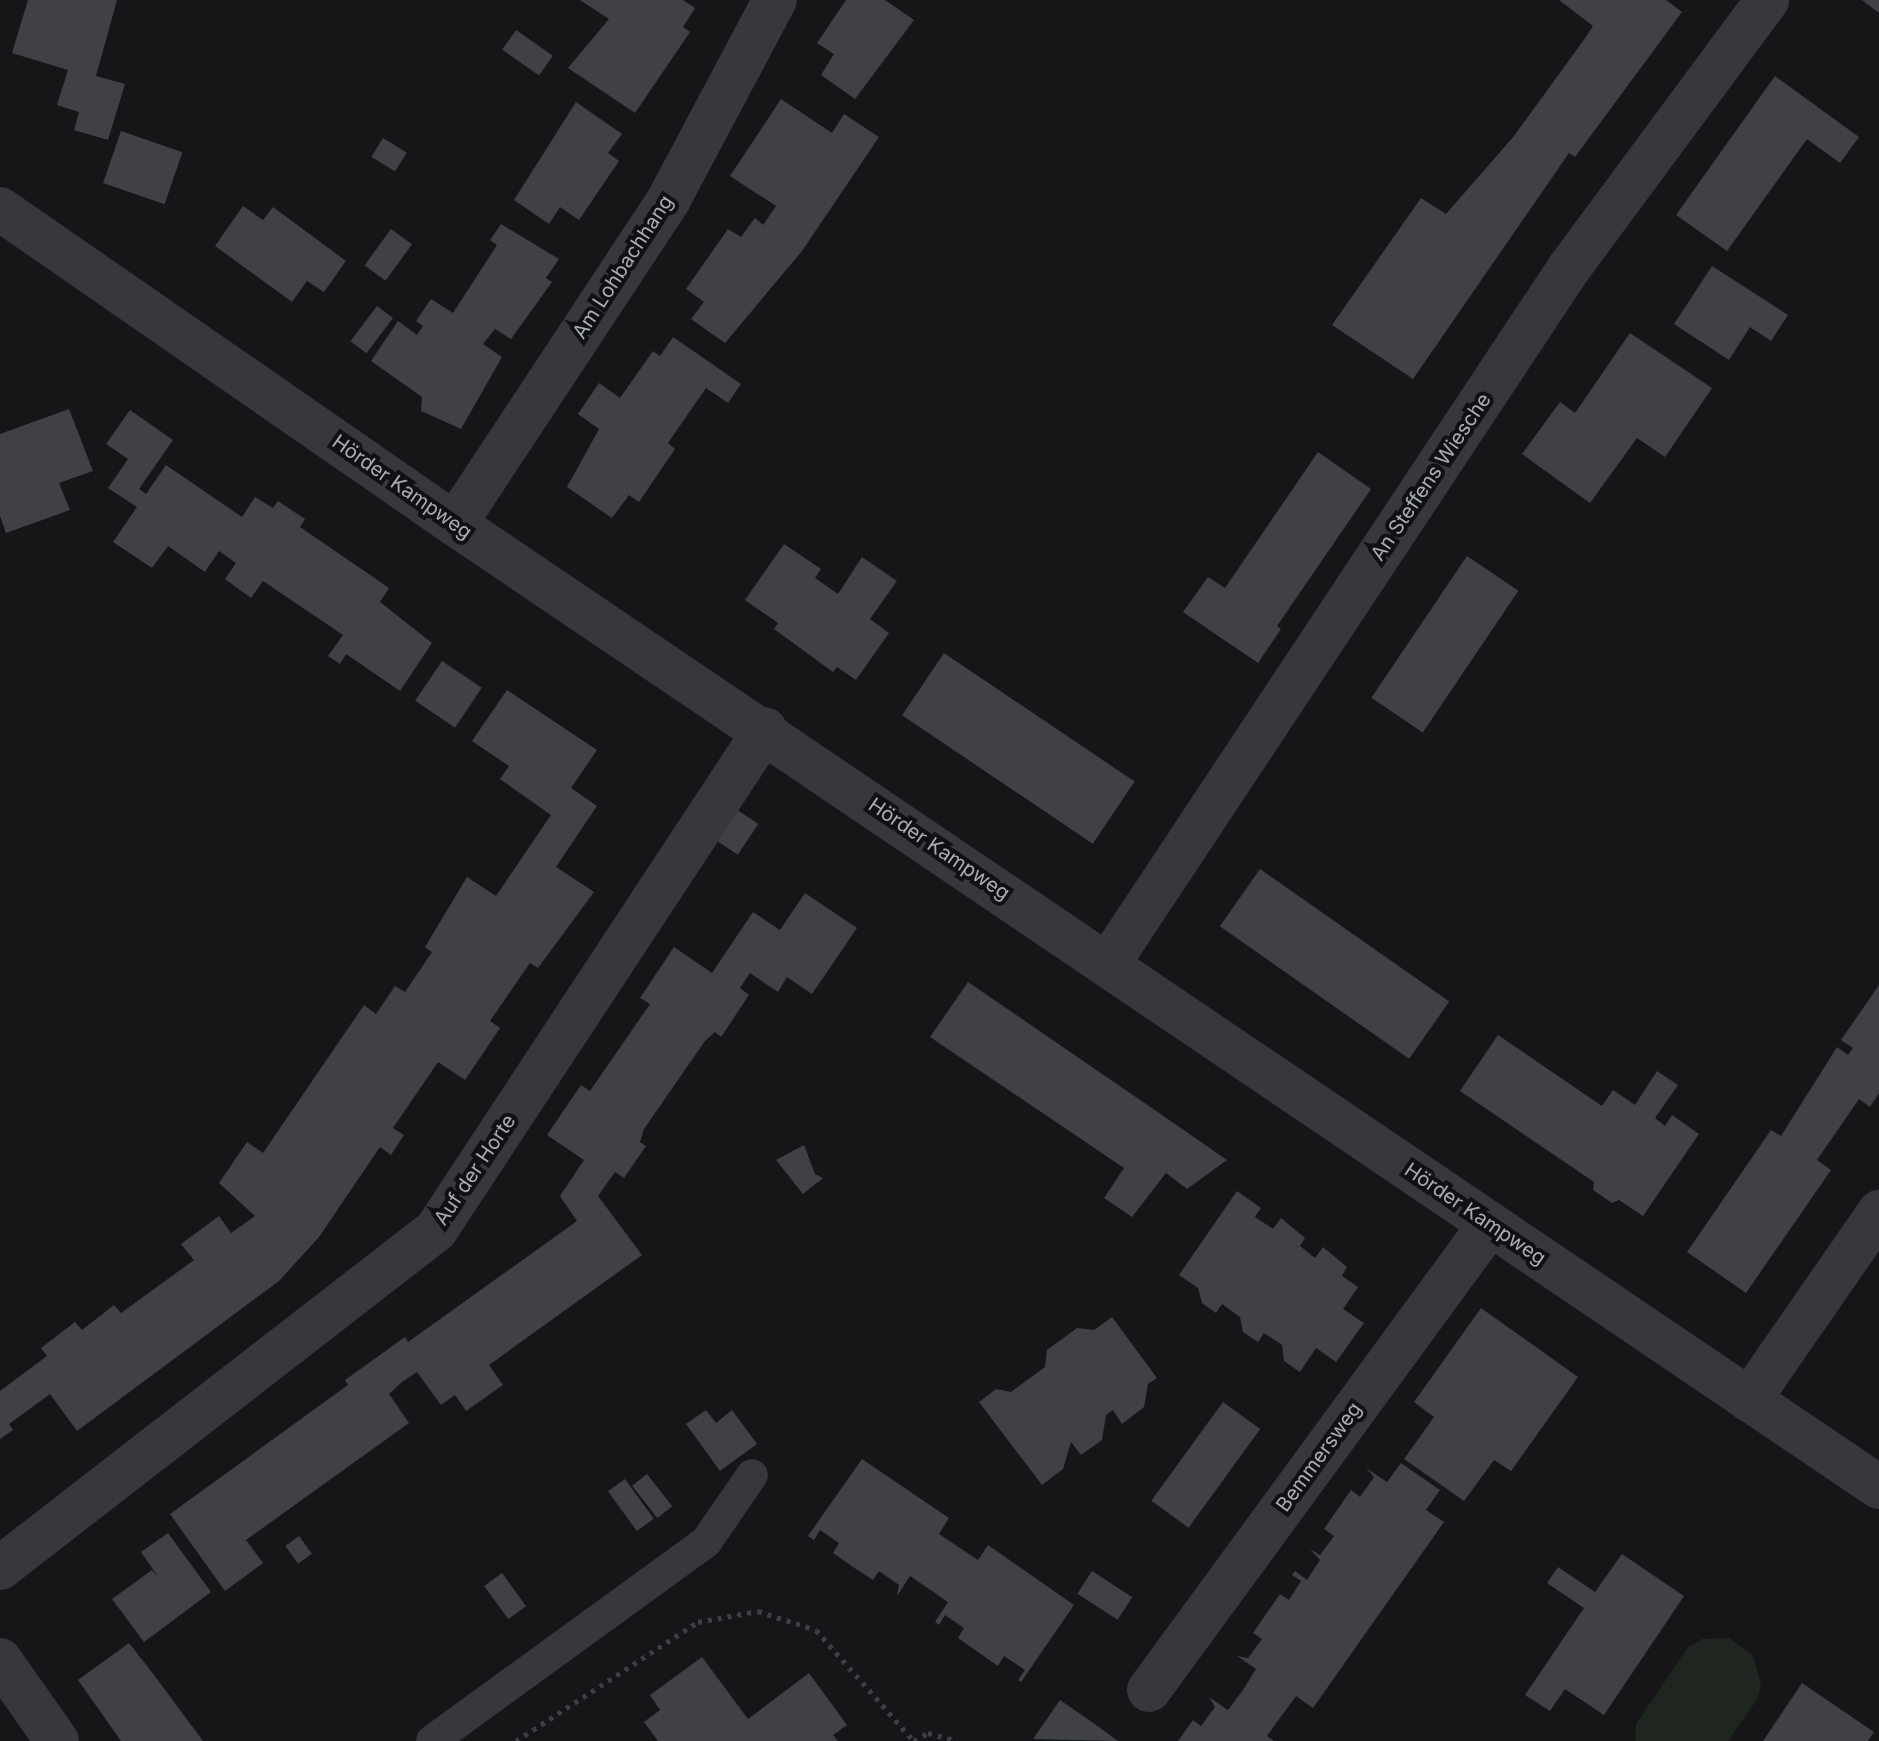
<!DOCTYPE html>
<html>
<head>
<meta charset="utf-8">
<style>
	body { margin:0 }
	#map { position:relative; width:1879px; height:1741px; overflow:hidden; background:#161618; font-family:Inter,sans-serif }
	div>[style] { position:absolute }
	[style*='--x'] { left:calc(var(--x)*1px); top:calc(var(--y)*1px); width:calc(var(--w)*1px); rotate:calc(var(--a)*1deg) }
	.green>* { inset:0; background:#1e261f }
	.building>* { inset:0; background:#404145; transform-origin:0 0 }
	.path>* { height:5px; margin-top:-2.5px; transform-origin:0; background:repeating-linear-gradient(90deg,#3d3f44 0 4px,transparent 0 10px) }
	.service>* { height:32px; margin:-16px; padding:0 16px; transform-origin:16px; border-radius:16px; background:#37383d }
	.minor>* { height:44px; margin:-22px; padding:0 22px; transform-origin:22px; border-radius:22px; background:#37383d }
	span { translate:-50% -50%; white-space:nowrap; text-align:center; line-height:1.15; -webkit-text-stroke:8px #111113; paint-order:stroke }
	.street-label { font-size:20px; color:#a8adb8 }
</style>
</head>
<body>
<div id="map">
	<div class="green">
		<i style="clip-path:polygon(1729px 1638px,1753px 1655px,1761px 1684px,1758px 1698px,1728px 1741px,1635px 1741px,1636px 1724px,1688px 1647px,1702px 1639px)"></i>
	</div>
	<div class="building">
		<i style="clip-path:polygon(28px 0,117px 0,96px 76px,125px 84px,108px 140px,74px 130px,79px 112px,57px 105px,68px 70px,12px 53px)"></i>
		<i style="clip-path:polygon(580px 0,683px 0,695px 8px,683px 27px,690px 32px,635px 113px,568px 68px,609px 19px)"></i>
		<i style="clip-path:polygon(846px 0,885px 0,914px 20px,855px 99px,821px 75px,834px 54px,817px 43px)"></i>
		<i style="clip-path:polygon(1559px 0,1666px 0,1682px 12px,1575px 157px,1569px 153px,1413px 379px,1332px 325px,1421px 198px,1446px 214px,1514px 136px,1583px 41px,1593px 26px)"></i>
		<i style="clip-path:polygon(1862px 0,1879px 0,1879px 13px)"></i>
		<i style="left:516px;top:30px;width:45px;height:24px;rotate:35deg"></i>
		<i style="clip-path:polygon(1775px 76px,1859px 137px,1840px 163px,1807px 139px,1727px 251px,1676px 215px)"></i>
		<i style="clip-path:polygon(781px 99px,832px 133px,844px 114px,879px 137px,802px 251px,725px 343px,691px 319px,704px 302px,686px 289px,728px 229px,741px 237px,755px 218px,763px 225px,776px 206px,730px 176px)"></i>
		<i style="clip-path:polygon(576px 102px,622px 134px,608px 153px,619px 161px,579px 220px,560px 207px,549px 224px,514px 200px)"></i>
		<i style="left:121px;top:131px;width:65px;height:55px;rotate:19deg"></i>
		<i style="left:383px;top:138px;width:28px;height:22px;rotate:32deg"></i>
		<i style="clip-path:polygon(243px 206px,263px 220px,273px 207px,346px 261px,324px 292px,307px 281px,292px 302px,215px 246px)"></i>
		<i style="clip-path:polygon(501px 224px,559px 259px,546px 278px,552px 282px,511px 339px,495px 329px,483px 344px,502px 357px,461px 429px,421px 411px,422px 397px,371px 361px,398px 321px,417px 335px,423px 326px,416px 321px,431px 299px,453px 313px,497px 245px,490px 240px)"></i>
		<i style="left:391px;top:229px;width:26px;height:45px;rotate:36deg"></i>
		<i style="clip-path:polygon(1712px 266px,1788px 315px,1771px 341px,1750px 327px,1729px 360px,1674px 324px)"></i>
		<i style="left:377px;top:306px;width:20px;height:44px;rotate:37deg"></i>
		<i style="clip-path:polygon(1630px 333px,1712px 388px,1665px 457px,1637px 438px,1590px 503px,1522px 454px,1560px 402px,1575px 413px)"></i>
		<i style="clip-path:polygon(673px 337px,741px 384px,728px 403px,706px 388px,668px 443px,675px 449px,639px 502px,629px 495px,612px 518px,567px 487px,599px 429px,578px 414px,599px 383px,620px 398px,653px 351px,660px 356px)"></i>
		<i style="clip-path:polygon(69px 409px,93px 471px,59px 483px,70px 510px,6px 533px,0 516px,0 434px)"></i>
		<i style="clip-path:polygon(130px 410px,173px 440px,139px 489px,146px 494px,166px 465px,242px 517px,255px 497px,273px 508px,278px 501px,305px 519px,300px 527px,389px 588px,380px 602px,432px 643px,400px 691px,346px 654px,340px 664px,328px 656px,343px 635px,263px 581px,251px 598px,225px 579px,236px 563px,219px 551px,205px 572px,168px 546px,152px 568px,113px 542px,137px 507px,108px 488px,128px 459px,106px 444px)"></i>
		<i style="clip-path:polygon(1318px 452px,1371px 489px,1277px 626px,1281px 629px,1258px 663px,1183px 612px,1208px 577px,1225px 588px)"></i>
		<i style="clip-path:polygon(784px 544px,821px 569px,815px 578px,838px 594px,862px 557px,897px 581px,870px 619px,889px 633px,856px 680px,837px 667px,833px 672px,774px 629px,778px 623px,745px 600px)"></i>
		<i style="left:1467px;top:556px;width:62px;height:171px;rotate:34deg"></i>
		<i style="left:944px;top:653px;width:230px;height:75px;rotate:34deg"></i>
		<i style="left:442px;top:661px;width:48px;height:48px;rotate:34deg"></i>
		<i style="clip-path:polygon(507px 690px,597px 750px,571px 788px,597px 806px,556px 867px,594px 892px,538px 968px,530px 963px,490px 1021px,500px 1028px,465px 1080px,438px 1062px,393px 1128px,404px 1135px,391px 1155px,380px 1147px,319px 1237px,279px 1281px,77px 1431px,50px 1394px,9px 1424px,13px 1430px,0 1439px,0 1391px,47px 1356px,41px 1348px,75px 1322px,82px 1330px,114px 1305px,121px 1313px,194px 1260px,181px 1244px,219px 1216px,231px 1233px,255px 1216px,219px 1183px,247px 1142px,263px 1153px,364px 1005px,376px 1014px,395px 986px,405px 992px,432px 952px,425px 947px,467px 877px,496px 896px,551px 815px,500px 779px,509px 766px,472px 741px)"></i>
		<i style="left:736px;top:809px;width:27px;height:37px;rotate:34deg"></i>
		<i style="left:1260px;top:869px;width:231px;height:70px;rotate:35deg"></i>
		<i style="clip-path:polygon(805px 893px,857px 928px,812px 994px,787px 977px,778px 992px,750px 973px,740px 988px,749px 995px,721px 1037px,715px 1032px,705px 1041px,644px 1129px,640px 1142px,646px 1146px,624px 1178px,615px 1172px,598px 1196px,642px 1255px,489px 1365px,503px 1385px,466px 1411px,455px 1395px,441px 1405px,417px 1372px,402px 1382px,389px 1394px,409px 1423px,246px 1540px,263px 1563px,225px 1591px,170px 1514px,348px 1385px,345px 1380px,405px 1337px,408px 1342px,577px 1221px,560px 1196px,584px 1160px,547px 1135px,581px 1085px,590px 1091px,650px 1004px,640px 998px,674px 947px,712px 973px,753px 912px,780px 930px)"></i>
		<i style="clip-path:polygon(968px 982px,1146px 1104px,1227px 1160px,1187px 1189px,1166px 1173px,1132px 1217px,1104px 1198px,1124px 1168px,930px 1037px)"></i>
		<i style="clip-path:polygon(1879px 985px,1879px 1093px,1870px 1107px,1859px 1099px,1817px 1160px,1831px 1170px,1746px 1293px,1687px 1252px,1771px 1130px,1781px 1136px,1837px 1047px,1848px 1055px,1853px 1048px,1841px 1040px)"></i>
		<i style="clip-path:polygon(1498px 1035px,1602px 1106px,1613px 1090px,1635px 1105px,1657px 1071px,1678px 1085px,1655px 1118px,1665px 1126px,1672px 1115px,1699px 1134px,1643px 1216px,1619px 1200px,1612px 1203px,1593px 1190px,1594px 1182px,1460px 1091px)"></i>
		<i style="clip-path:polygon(804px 1145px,815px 1174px,823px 1178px,803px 1194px,776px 1160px)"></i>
		<i style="clip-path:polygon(1237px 1191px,1261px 1208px,1255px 1217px,1273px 1229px,1281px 1218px,1305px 1238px,1300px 1246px,1315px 1258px,1323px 1247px,1347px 1267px,1342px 1276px,1358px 1287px,1343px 1309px,1364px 1323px,1336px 1362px,1316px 1348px,1300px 1372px,1284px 1361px,1282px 1345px,1264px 1333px,1258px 1342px,1243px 1332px,1240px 1317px,1222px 1304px,1216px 1313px,1202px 1303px,1198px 1288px,1179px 1275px)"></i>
		<i style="clip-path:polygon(1481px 1308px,1578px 1377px,1511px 1471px,1494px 1460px,1464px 1501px,1404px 1459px,1434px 1417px,1414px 1402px)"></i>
		<i style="clip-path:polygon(1112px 1317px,1157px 1378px,1148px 1384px,1144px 1407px,1122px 1424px,1113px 1410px,1106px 1415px,1102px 1440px,1081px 1455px,1071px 1442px,1063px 1469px,1042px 1485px,979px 1402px,996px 1389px,1011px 1392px,1045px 1367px,1047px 1350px,1077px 1328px,1094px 1330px)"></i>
		<i style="left:1223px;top:1402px;width:46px;height:122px;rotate:36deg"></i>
		<i style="clip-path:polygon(706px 1410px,716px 1423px,732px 1410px,757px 1444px,720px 1471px,686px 1424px)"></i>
		<i style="clip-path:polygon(862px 1459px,949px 1518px,939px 1534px,978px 1560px,988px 1545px,1074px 1605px,1021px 1682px,1018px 1680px,1025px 1670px,1004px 1656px,998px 1666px,958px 1638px,964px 1628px,945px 1615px,939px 1625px,935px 1622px,948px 1602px,910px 1576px,897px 1596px,899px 1585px,879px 1571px,873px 1580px,853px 1567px,833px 1553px,839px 1543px,820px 1530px,814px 1540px,808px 1536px)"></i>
		<i style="clip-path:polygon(1401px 1463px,1440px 1490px,1426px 1510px,1444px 1522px,1313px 1708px,1296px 1696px,1267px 1736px,1274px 1741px,1178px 1741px,1193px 1720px,1201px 1726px,1215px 1707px,1209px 1697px,1228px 1710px,1243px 1690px,1256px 1669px,1237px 1656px,1248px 1658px,1262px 1639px,1253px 1633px,1280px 1594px,1289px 1600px,1301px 1581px,1292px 1575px,1295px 1571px,1307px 1580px,1320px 1560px,1310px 1549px,1320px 1555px,1334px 1536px,1324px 1529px,1351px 1490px,1360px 1497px,1374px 1477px,1366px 1468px,1387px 1482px)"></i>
		<i style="left:647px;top:1474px;width:41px;height:19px;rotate:52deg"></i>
		<i style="left:625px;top:1479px;width:49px;height:21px;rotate:54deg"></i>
		<i style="clip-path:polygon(168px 1533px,211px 1592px,144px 1642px,112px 1599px,152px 1570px,159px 1578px,141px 1552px)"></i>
		<i style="left:299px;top:1536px;width:22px;height:17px;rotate:54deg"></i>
		<i style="clip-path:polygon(1622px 1554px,1684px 1596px,1604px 1715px,1565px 1689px,1550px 1711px,1525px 1695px,1584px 1608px,1547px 1583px,1558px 1567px,1595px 1592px)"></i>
		<i style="left:1092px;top:1571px;width:48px;height:27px;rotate:33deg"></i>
		<i style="left:502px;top:1573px;width:41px;height:22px;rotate:54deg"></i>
		<i style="clip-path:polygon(129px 1643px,154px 1675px,203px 1741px,121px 1741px,78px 1680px)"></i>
		<i style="clip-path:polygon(702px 1657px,748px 1719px,809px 1673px,847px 1725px,833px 1735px,838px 1741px,658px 1741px,644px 1722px,660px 1710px,650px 1695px)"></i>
		<i style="clip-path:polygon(1802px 1683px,1874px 1732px,1868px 1741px,1763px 1741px)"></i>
		<i style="clip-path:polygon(1060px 1700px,1099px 1727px,1118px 1741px,1033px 1739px)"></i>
	</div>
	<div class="path">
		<i style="--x:516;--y:1741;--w:217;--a:-33.2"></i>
		<i style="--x:698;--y:1622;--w:61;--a:-10.4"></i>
		<i style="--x:758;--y:1611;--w:61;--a:18.1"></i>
		<i style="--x:816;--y:1630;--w:148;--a:48.6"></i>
		<i style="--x:914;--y:1741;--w:16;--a:-30"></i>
		<i style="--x:928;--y:1733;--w:30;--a:15"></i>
	</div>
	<div class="service">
		<i style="--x:432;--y:1741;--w:339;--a:-36"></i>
		<i style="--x:706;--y:1542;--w:81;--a:-55.5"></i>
	</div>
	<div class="minor">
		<i style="--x:0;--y:209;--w:553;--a:34.7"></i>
		<i style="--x:455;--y:524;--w:1719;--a:34.07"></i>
		<i style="--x:455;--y:524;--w:389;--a:-56.6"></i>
		<i style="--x:669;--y:199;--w:225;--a:-62"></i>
		<i style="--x:1108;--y:964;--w:835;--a:-56.48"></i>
		<i style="--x:1569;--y:268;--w:333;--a:-53.5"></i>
		<i style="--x:1749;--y:1400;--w:229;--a:-55.3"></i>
		<i style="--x:0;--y:1568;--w:552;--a:-37.78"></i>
		<i style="--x:436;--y:1230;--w:599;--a:-56.66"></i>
		<i style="--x:0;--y:1660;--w:99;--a:54.9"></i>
		<i style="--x:1149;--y:1690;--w:577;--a:-53.8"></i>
	</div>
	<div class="street-label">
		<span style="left:623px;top:267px;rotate:-57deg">Am Lohbachhang</span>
		<span style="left:1431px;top:477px;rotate:-56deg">An Steffens Wiesche</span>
		<span style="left:402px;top:487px;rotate:35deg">Hörder Kampweg</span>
		<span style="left:939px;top:849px;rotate:34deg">Hörder Kampweg</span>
		<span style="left:475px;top:1170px;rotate:-56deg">Auf der Horte</span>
		<span style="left:1475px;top:1214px;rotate:34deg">Hörder Kampweg</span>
		<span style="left:1319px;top:1457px;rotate:-54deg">Bemmersweg</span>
	</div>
</div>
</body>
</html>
